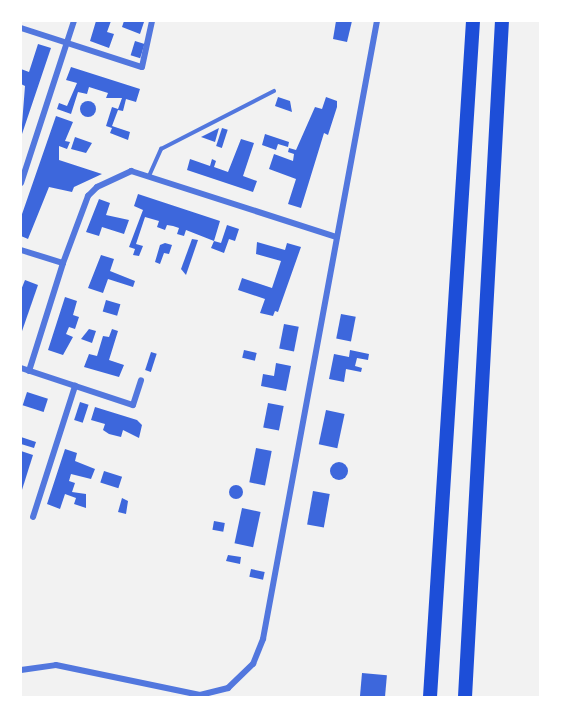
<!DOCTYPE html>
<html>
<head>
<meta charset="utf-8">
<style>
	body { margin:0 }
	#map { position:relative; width:561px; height:718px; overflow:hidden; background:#f2f2f2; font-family:Rubik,sans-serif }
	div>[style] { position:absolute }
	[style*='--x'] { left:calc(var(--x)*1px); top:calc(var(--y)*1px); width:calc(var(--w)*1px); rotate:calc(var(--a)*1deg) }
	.building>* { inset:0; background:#3d67dc; transform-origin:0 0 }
	.round { border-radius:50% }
	.service>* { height:4px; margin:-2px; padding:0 2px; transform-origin:2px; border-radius:2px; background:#5277de }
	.minor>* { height:6px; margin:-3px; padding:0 3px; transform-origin:3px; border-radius:3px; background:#5277de }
	.motorway>* { height:14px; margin:-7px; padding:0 7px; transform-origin:7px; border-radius:7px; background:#1d4ed8 }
	span { translate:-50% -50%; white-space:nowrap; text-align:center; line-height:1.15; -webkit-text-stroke:4.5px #fff; paint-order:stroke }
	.frame { position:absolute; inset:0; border:22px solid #fff; pointer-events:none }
</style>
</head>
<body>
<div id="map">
	<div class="building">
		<i style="clip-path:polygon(96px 21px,111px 21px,107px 32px,114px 34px,109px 48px,90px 41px)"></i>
		<i style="clip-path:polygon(124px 21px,144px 22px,140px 34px,122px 27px)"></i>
		<i style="clip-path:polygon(336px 21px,352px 21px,347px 42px,333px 39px)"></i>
		<i style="left:135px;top:41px;width:10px;height:15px;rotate:17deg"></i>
		<i style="clip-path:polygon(38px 44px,51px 48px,21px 137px,25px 86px,21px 84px,21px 69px,29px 72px)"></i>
		<i style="clip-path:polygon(71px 67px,140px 89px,136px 102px,126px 99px,123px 111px,118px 110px,112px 126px,130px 132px,128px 140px,110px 133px,112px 128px,106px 126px,112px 107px,118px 109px,122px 98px,106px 98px,108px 93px,89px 87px,87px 94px,78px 92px,71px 114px,57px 109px,59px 103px,67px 106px,77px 83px,66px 80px)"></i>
		<i style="clip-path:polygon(278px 97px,290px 101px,292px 112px,275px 106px)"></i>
		<i style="clip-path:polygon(326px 97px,337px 101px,337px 107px,328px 135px,324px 133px,301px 208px,288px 204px,296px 179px,269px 169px,274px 154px,293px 161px,294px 154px,288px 152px,289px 148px,296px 150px,315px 107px,322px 109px)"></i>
		<i class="round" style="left:80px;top:101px;width:16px;height:16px"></i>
		<i style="clip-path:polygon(56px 116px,73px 122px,65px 141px,70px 142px,67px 149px,59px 146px,59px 160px,102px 174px,74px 187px,72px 192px,49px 187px,28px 239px,21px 236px,21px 217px)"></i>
		<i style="clip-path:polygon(219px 128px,215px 142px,201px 137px)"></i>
		<i style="left:222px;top:128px;width:6px;height:19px;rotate:18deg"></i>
		<i style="clip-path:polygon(265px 134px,289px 142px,288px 147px,278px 144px,276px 150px,262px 145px)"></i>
		<i style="clip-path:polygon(75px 137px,92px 143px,86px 153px,71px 149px)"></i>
		<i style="clip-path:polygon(241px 139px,254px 143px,243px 176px,257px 181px,253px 192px,187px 170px,190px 159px,210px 166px,212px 159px,216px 161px,214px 167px,228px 172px)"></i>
		<i style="clip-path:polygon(138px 194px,220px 221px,214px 241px,186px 230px,184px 236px,177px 234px,179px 228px,173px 226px,167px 225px,165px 230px,157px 227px,159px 221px,145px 217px,136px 244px,143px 246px,139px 256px,133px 255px,135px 249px,129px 247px,143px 210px,134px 206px)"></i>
		<i style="clip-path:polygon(99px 199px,110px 203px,106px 215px,129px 220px,124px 234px,102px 227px,99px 236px,86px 232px)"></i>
		<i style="clip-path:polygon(227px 225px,239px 229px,235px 241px,229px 239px,224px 253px,211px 248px,214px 241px,221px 243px)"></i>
		<i style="clip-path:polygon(192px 239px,198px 240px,186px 275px,181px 269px)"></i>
		<i style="clip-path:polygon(257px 242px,285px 250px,287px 243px,301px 247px,278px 312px,275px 311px,273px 316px,260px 313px,265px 299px,238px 290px,242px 278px,272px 288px,281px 261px,256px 254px)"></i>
		<i style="clip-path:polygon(165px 243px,172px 245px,169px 254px,164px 253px,160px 264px,155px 262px,160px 245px)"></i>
		<i style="clip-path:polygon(101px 255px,114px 259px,110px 271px,135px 281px,133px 287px,108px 279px,103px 293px,88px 288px)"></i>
		<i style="clip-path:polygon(25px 280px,38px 285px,21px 334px,21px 290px)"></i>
		<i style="clip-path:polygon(65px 297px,77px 301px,73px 315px,79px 317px,75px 329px,69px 327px,66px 334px,73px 337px,63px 355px,48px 350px)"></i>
		<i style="left:106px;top:300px;width:15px;height:12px;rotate:16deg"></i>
		<i style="left:341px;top:314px;width:15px;height:25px;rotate:11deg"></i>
		<i style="left:284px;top:324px;width:15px;height:25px;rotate:11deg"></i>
		<i style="clip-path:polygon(89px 329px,96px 331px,92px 343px,81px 339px)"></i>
		<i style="clip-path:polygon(112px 329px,118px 331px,109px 360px,124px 365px,119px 377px,84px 367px,89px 354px,97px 356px,103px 336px,109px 337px)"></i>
		<i style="left:244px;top:350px;width:13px;height:8px;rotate:13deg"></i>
		<i style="clip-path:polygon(350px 350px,369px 354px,368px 360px,357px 358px,355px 366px,362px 368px,361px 372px,346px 369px,344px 382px,329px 379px,334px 354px,349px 357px)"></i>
		<i style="left:151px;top:352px;width:6px;height:19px;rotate:18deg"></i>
		<i style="clip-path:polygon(276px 363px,291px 366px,286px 391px,261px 386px,263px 374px,274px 376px)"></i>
		<i style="left:27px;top:392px;width:22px;height:14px;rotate:18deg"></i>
		<i style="left:80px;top:402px;width:9px;height:19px;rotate:18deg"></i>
		<i style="left:268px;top:403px;width:16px;height:25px;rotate:11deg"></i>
		<i style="clip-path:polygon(95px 407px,137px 420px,142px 425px,139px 438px,123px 430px,121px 437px,109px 434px,103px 430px,105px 424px,91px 420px)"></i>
		<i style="left:326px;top:410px;width:19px;height:35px;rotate:12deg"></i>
		<i style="clip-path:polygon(21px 437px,36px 442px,34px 448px,21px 444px)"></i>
		<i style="left:256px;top:448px;width:16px;height:35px;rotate:11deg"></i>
		<i style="clip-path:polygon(65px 449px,77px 453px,75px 461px,95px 469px,91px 479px,71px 474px,69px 481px,75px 483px,72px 492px,86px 494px,86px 508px,74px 504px,76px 498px,65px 494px,60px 509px,47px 504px)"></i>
		<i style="clip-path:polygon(21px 451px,33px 455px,21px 493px)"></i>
		<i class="round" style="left:330px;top:462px;width:18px;height:18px"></i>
		<i style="left:104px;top:471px;width:19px;height:12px;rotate:18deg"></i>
		<i class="round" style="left:229px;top:485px;width:14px;height:14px"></i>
		<i style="left:313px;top:491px;width:17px;height:34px;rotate:10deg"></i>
		<i style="clip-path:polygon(122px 498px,128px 501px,126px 514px,118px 512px)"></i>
		<i style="left:242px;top:508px;width:19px;height:36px;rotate:12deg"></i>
		<i style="left:214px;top:521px;width:11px;height:9px;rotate:10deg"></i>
		<i style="clip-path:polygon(228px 555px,241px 557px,240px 564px,226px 561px)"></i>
		<i style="left:251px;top:569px;width:14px;height:8px;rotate:12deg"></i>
		<i style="left:362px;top:673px;width:25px;height:24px;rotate:5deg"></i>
	</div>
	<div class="service">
		<i style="--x:149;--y:176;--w:30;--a:-66"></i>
		<i style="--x:161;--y:149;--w:127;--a:-27.2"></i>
	</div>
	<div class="minor">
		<i style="--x:21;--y:28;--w:127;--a:17.9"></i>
		<i style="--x:142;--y:67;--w:47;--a:-77.7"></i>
		<i style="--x:21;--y:183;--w:170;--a:-71.9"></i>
		<i style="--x:21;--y:250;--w:44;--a:17.2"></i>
		<i style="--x:63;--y:263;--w:72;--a:-69.5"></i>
		<i style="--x:88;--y:196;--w:13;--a:-45"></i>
		<i style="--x:97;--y:187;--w:38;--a:-25"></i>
		<i style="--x:131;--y:171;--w:216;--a:17.8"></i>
		<i style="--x:21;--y:368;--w:118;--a:18.3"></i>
		<i style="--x:133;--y:405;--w:26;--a:-72"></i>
		<i style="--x:29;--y:371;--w:113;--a:-72.5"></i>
		<i style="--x:33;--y:517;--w:138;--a:-72.2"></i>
		<i style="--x:21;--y:670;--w:35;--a:-8"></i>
		<i style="--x:56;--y:665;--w:147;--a:11.8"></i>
		<i style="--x:200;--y:695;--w:29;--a:-14"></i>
		<i style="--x:228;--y:688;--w:35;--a:-44"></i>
		<i style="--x:253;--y:664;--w:27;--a:-68"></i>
		<i style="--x:263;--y:639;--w:628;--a:-79.55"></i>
	</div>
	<div class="motorway">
		<i style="--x:430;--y:697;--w:677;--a:-86.36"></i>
		<i style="--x:465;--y:697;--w:677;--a:-86.87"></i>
	</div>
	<div class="frame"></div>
</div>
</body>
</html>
